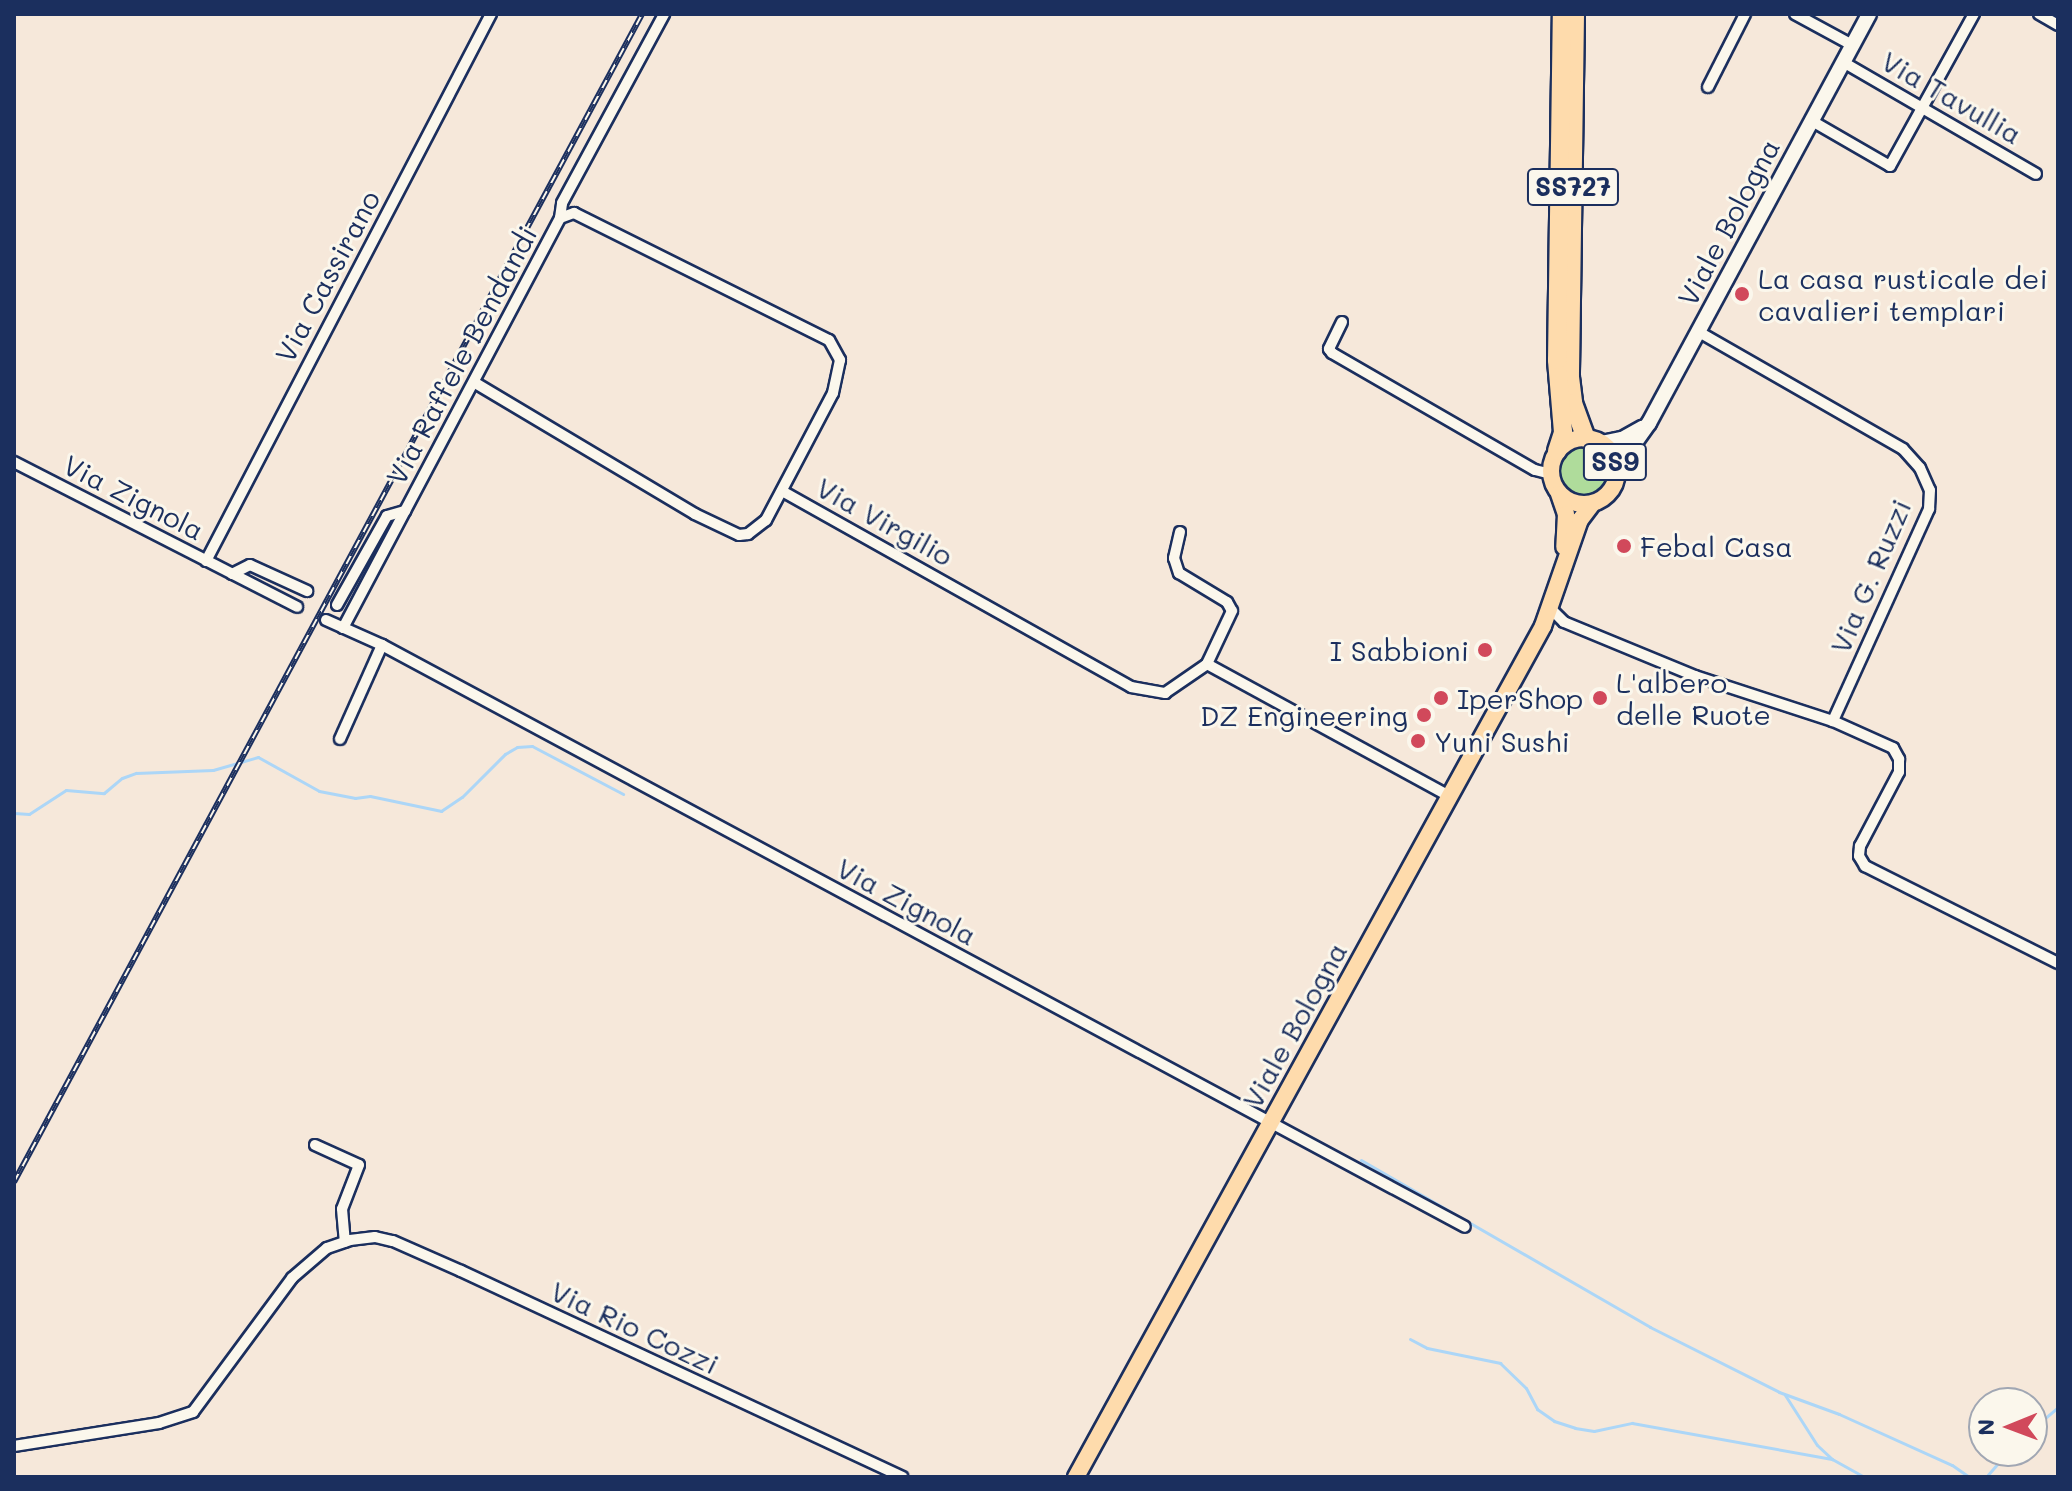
<!DOCTYPE html>
<html>
<head>
<meta charset="utf-8">
<style>
	body { margin:0 }
	#map { position:relative; width:2072px; height:1491px; overflow:hidden; background:#f6e8da; font-family:Mali,sans-serif }
	div>[style] { position:absolute }
	[style*='--x'] { left:calc(var(--x)*1px); top:calc(var(--y)*1px); width:calc(var(--w)*1px); rotate:calc(var(--a)*1deg) }
	.green>* { inset:0; background:#afdc9b }
	.round { border-radius:50% }
	.stream>* { height:3px; margin:-1.5px; padding:0 1.5px; transform-origin:1.5px; border-radius:1.5px; background:#acd6f7 }
	.roads { filter:drop-shadow(2px 0 #1b2f5e) drop-shadow(-2px 0 #1b2f5e) drop-shadow(0 2px #1b2f5e) drop-shadow(0 -2px #1b2f5e) }
	.street>* { height:10px; margin:-5px; padding:0 5px; transform-origin:5px; border-radius:5px; background:#fbf7ec }
	.secondary>* { height:14px; margin:-7px; padding:0 7px; transform-origin:7px; border-radius:7px; background:#fbf7ec }
	.primary>* { height:16px; margin:-8px; padding:0 8px; transform-origin:8px; border-radius:8px; background:#fedbac }
	.primary>.ring { margin:-8px; padding:0; box-sizing:content-box; background:none; border:16px solid #fedbac; border-radius:50% }
	.highway>* { height:18px; margin:-9px; padding:0 9px; transform-origin:9px; border-radius:9px; background:#fedbac }
	.rail>* { height:6px; margin-top:-3px; transform-origin:0; background:repeating-linear-gradient(90deg,#fbf7ec 0 9px,#1b2f5e 0 18px); box-sizing:border-box; border-block:2px solid #1b2f5e }
	.dots>* { width:22px; height:22px; translate:-50% -50%; box-sizing:border-box; border:4px solid #fbf7ec; border-radius:50% }
	span { translate:-50% -50%; white-space:nowrap; text-align:center; line-height:1.15; -webkit-text-stroke:6px #fbf7ec; paint-order:stroke }
	.shield-label span { padding:2px 6px; background:#fbf7ec; border:2px solid; border-radius:6px; -webkit-text-stroke-width:0 }
	.shield-label { font-size:26px; color:#1b2f5e; font-weight:700 }
	.street-label { font-size:28px; color:#1b2f5e }
	.poi-label { font-size:28px; color:#1b2f5e }
	.left { translate:0 -50%; text-align:left }
	.right { translate:-100% -50%; text-align:right }
	.frame { position:absolute; inset:0; border:16px solid #1b2f5e; pointer-events:none }
	.north { position:absolute; left:1968px; top:1387px; width:80px; height:80px; box-sizing:border-box; background:#fbf7ec; border:2px solid #a1a7b3; border-radius:50%; rotate:269deg; font-size:22px; font-weight:700; line-height:32px; text-align:center; color:#1b2f5e }
	.north::after { content:''; display:block; margin:auto; width:28px; height:36px; background:#d1495b; clip-path:polygon(50% 0,100% 100%,50% 72%,0 100%) }
</style>
</head>
<body>
<div id="map">
	<div class="green">
		<i class="round" style="left:1557px;top:444px;width:54px;height:54px"></i>
	</div>
	<div class="stream">
		<i style="--x:1581;--y:175;--w:31;--a:29"></i>
		<i style="--x:14;--y:813;--w:15;--a:4"></i>
		<i style="--x:29;--y:814;--w:44;--a:-33"></i>
		<i style="--x:66;--y:790;--w:38;--a:5"></i>
		<i style="--x:104;--y:793;--w:23;--a:-40"></i>
		<i style="--x:122;--y:778;--w:15;--a:-20"></i>
		<i style="--x:136;--y:773;--w:77;--a:-2.2"></i>
		<i style="--x:213;--y:770;--w:47;--a:-16.1"></i>
		<i style="--x:258;--y:757;--w:70;--a:29.1"></i>
		<i style="--x:319;--y:791;--w:37;--a:11"></i>
		<i style="--x:355;--y:798;--w:15;--a:-8"></i>
		<i style="--x:370;--y:796;--w:73;--a:11.9"></i>
		<i style="--x:441;--y:811;--w:25;--a:-34"></i>
		<i style="--x:462;--y:797;--w:61;--a:-45"></i>
		<i style="--x:505;--y:754;--w:14;--a:-30"></i>
		<i style="--x:517;--y:747;--w:15;--a:-4"></i>
		<i style="--x:532;--y:746;--w:103;--a:27.8"></i>
		<i style="--x:1361;--y:1160;--w:334;--a:30"></i>
		<i style="--x:1650;--y:1327;--w:144;--a:26.7"></i>
		<i style="--x:1779;--y:1392;--w:64;--a:20.1"></i>
		<i style="--x:1839;--y:1414;--w:124;--a:24.3"></i>
		<i style="--x:1952;--y:1465;--w:21;--a:35"></i>
		<i style="--x:1410;--y:1339;--w:19;--a:28"></i>
		<i style="--x:1427;--y:1348;--w:75;--a:11.6"></i>
		<i style="--x:1500;--y:1363;--w:36;--a:44"></i>
		<i style="--x:1526;--y:1388;--w:24;--a:62"></i>
		<i style="--x:1537;--y:1409;--w:21;--a:35"></i>
		<i style="--x:1554;--y:1421;--w:22;--a:18"></i>
		<i style="--x:1575;--y:1428;--w:19;--a:9"></i>
		<i style="--x:1594;--y:1431;--w:39;--a:-12"></i>
		<i style="--x:1632;--y:1423;--w:203;--a:10.2"></i>
		<i style="--x:1832;--y:1459;--w:37;--a:29"></i>
		<i style="--x:1785;--y:1395;--w:59;--a:57.4"></i>
		<i style="--x:1817;--y:1445;--w:21;--a:43"></i>
		<i style="--x:2032;--y:1429;--w:34;--a:-40"></i>
		<i style="--x:1986;--y:1477;--w:35;--a:-49"></i>
	</div>
	<div class="roads">
		<div class="street">
			<i style="--x:1795;--y:14;--w:65;--a:28.5"></i>
			<i style="--x:2039;--y:14;--w:22;--a:30"></i>
			<i style="--x:1843;--y:62;--w:223;--a:30.1"></i>
			<i style="--x:1708;--y:87;--w:82;--a:-63.1"></i>
			<i style="--x:1812;--y:121;--w:90;--a:30"></i>
			<i style="--x:1890;--y:166;--w:174;--a:-61.1"></i>
			<i style="--x:560;--y:218;--w:15;--a:-82"></i>
			<i style="--x:562;--y:203;--w:215;--a:-61.6"></i>
			<i style="--x:1342;--y:322;--w:30;--a:116"></i>
			<i style="--x:1329;--y:349;--w:5;--a:53"></i>
			<i style="--x:1332;--y:353;--w:234;--a:30"></i>
			<i style="--x:1535;--y:470;--w:16;--a:14"></i>
			<i style="--x:1699;--y:332;--w:235;--a:29.8"></i>
			<i style="--x:1903;--y:449;--w:25;--a:48"></i>
			<i style="--x:1920;--y:468;--w:24;--a:66"></i>
			<i style="--x:1930;--y:490;--w:19;--a:93"></i>
			<i style="--x:1929;--y:509;--w:233;--a:114.4"></i>
			<i style="--x:14;--y:462;--w:318;--a:27.1"></i>
			<i style="--x:782;--y:491;--w:400;--a:29.3"></i>
			<i style="--x:1131;--y:687;--w:35;--a:10"></i>
			<i style="--x:1165;--y:693;--w:51;--a:-34.6"></i>
			<i style="--x:1207;--y:664;--w:276;--a:28.6"></i>
			<i style="--x:1180;--y:532;--w:27;--a:103"></i>
			<i style="--x:1174;--y:558;--w:16;--a:72"></i>
			<i style="--x:1179;--y:573;--w:56;--a:31.1"></i>
			<i style="--x:1227;--y:602;--w:10;--a:61"></i>
			<i style="--x:1232;--y:611;--w:59;--a:115.3"></i>
			<i style="--x:206;--y:561;--w:617;--a:-62.48"></i>
			<i style="--x:232;--y:574;--w:20;--a:-27"></i>
			<i style="--x:250;--y:565;--w:63;--a:24.5"></i>
			<i style="--x:337;--y:605;--w:102;--a:-60.7"></i>
			<i style="--x:387;--y:516;--w:19;--a:-16"></i>
			<i style="--x:1549;--y:607;--w:21;--a:45"></i>
			<i style="--x:1564;--y:622;--w:142;--a:22.4"></i>
			<i style="--x:1695;--y:676;--w:145;--a:18.1"></i>
			<i style="--x:1833;--y:721;--w:66;--a:24.2"></i>
			<i style="--x:1893;--y:748;--w:13;--a:61"></i>
			<i style="--x:1899;--y:759;--w:13;--a:90"></i>
			<i style="--x:1899;--y:772;--w:84;--a:117.8"></i>
			<i style="--x:1860;--y:846;--w:10;--a:96"></i>
			<i style="--x:1859;--y:856;--w:12;--a:59"></i>
			<i style="--x:1865;--y:866;--w:216;--a:26.7"></i>
			<i style="--x:326;--y:620;--w:61;--a:24.1"></i>
			<i style="--x:382;--y:645;--w:1229;--a:28.25"></i>
			<i style="--x:343;--y:628;--w:464;--a:-62.1"></i>
			<i style="--x:560;--y:218;--w:15;--a:-20"></i>
			<i style="--x:574;--y:213;--w:285;--a:26.5"></i>
			<i style="--x:829;--y:340;--w:23;--a:61"></i>
			<i style="--x:840;--y:360;--w:34;--a:102"></i>
			<i style="--x:833;--y:393;--w:144;--a:117.8"></i>
			<i style="--x:766;--y:520;--w:23;--a:142"></i>
			<i style="--x:748;--y:534;--w:9;--a:174"></i>
			<i style="--x:739;--y:535;--w:49;--a:-154.5"></i>
			<i style="--x:695;--y:514;--w:257;--a:-149.2"></i>
			<i style="--x:340;--y:739;--w:103;--a:-65.9"></i>
			<i style="--x:315;--y:1145;--w:48;--a:24.4"></i>
			<i style="--x:359;--y:1165;--w:47;--a:111.1"></i>
			<i style="--x:342;--y:1209;--w:33;--a:85"></i>
			<i style="--x:14;--y:1446;--w:147;--a:-9"></i>
			<i style="--x:159;--y:1423;--w:36;--a:-18"></i>
			<i style="--x:193;--y:1412;--w:167;--a:-53.5"></i>
			<i style="--x:292;--y:1278;--w:46;--a:-40.6"></i>
			<i style="--x:327;--y:1248;--w:24;--a:-19"></i>
			<i style="--x:350;--y:1240;--w:25;--a:-7"></i>
			<i style="--x:375;--y:1237;--w:18;--a:13"></i>
			<i style="--x:393;--y:1241;--w:74;--a:23.8"></i>
			<i style="--x:461;--y:1271;--w:487;--a:25"></i>
		</div>
		<div class="secondary">
			<i style="--x:1601;--y:443;--w:21;--a:-11"></i>
			<i style="--x:1622;--y:439;--w:23;--a:-29"></i>
			<i style="--x:1617;--y:468;--w:55;--a:-54.6"></i>
			<i style="--x:1649;--y:423;--w:464;--a:-61.7"></i>
		</div>
		<div class="primary">
			<i class="ring" style="left:1551px;top:438px;width:50px;height:50px"></i>
			<i style="--x:1559;--y:494;--w:21;--a:71"></i>
			<i style="--x:1566;--y:514;--w:33;--a:93"></i>
			<i style="--x:1076;--y:1477;--w:971;--a:-61.24"></i>
			<i style="--x:1543;--y:626;--w:112;--a:-70.8"></i>
			<i style="--x:1580;--y:520;--w:21;--a:-53"></i>
		</div>
		<div class="highway">
			<i style="--x:1575;--y:14;--w:363;--a:90.8"></i>
			<i style="--x:1570;--y:377;--w:26;--a:83"></i>
			<i style="--x:1573;--y:403;--w:37;--a:70"></i>
			<i style="--x:1557;--y:451;--w:20;--a:-72"></i>
			<i style="--x:1563;--y:432;--w:72;--a:-94.8"></i>
			<i style="--x:1557;--y:360;--w:346;--a:-89.2"></i>
		</div>
	</div>
	<div class="rail">
		<i style="--x:14;--y:1182;--w:1326;--a:-61.73"></i>
	</div>
	<div class="dots">
		<i style="left:1742px;top:294px;background:#d1495b"></i>
		<i style="left:1624px;top:546px;background:#d1495b"></i>
		<i style="left:1485px;top:650px;background:#d1495b"></i>
		<i style="left:1441px;top:698px;background:#d1495b"></i>
		<i style="left:1600px;top:698px;background:#d1495b"></i>
		<i style="left:1424px;top:715px;background:#d1495b"></i>
		<i style="left:1418px;top:741px;background:#d1495b"></i>
	</div>
	<div class="shield-label">
		<span style="left:1573px;top:187px">SS727</span>
		<span style="left:1615px;top:462px">SS9</span>
	</div>
	<div class="street-label">
		<span style="left:1952px;top:97px;rotate:30deg">Via Tavullia</span>
		<span style="left:1728px;top:222px;rotate:-62deg">Viale Bologna</span>
		<span style="left:327px;top:276px;rotate:-62deg">Via Cassirano</span>
		<span style="left:461px;top:355px;rotate:-62deg">Via Raffele Bendandi</span>
		<span style="left:134px;top:497px;rotate:27deg">Via Zignola</span>
		<span style="left:885px;top:521px;rotate:29deg">Via Virgilio</span>
		<span style="left:1870px;top:576px;rotate:-67deg">Via G. Ruzzi</span>
		<span style="left:907px;top:901px;rotate:28deg">Via Zignola</span>
		<span style="left:1294px;top:1025px;rotate:-61deg">Viale Bologna</span>
		<span style="left:635px;top:1327px;rotate:25deg">Via Rio Cozzi</span>
	</div>
	<div class="poi-label">
		<span class="left" style="left:1758px;top:294px">La casa rusticale dei<br>cavalieri templari</span>
		<span class="left" style="left:1640px;top:546px">Febal Casa</span>
		<span class="right" style="left:1469px;top:650px">I Sabbioni</span>
		<span class="left" style="left:1616px;top:698px">L'albero<br>delle Ruote</span>
		<span class="left" style="left:1457px;top:698px">IperShop</span>
		<span class="right" style="left:1408px;top:715px">DZ Engineering</span>
		<span class="left" style="left:1434px;top:741px">Yuni Sushi</span>
	</div>
	<div class="frame"></div>
	<div class="north">N</div>
</div>
</body>
</html>
